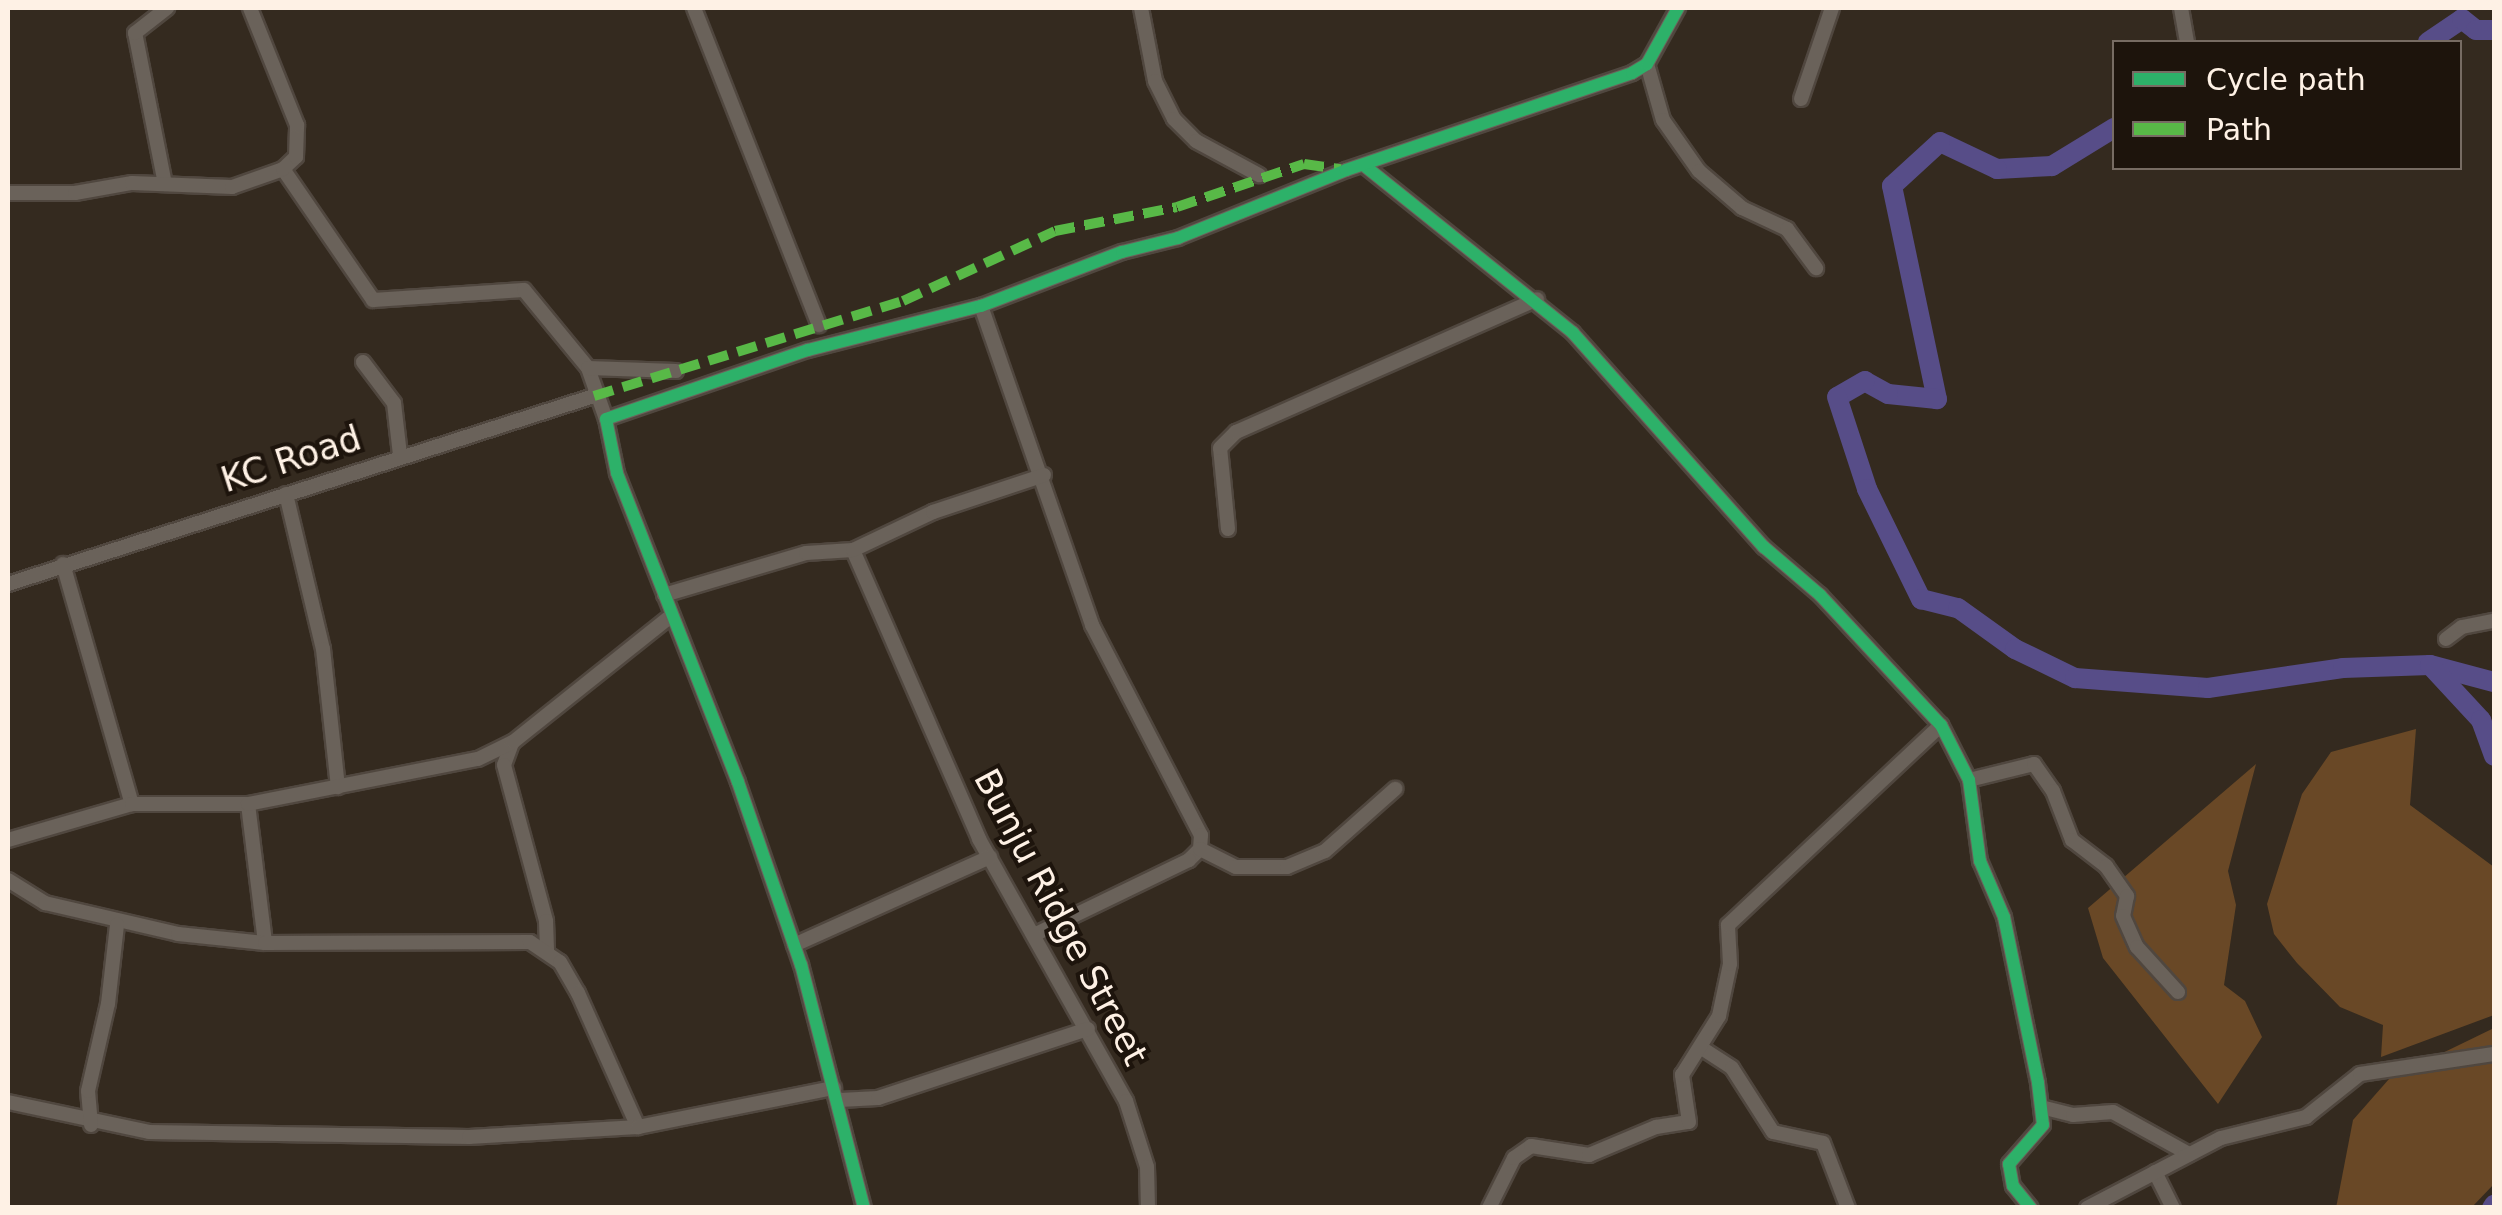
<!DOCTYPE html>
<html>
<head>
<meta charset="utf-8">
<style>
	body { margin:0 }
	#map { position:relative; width:2502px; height:1215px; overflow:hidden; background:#342a1f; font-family:"DejaVu Sans",sans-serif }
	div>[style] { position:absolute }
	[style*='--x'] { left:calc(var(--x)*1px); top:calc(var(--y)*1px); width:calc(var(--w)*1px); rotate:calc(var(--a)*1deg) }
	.green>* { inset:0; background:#694826 }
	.river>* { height:20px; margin:-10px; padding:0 10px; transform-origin:10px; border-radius:10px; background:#574d88 }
	.roads { filter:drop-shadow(2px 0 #50473f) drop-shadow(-2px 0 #50473f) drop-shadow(0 2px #50473f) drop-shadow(0 -2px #50473f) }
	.minor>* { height:14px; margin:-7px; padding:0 7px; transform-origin:7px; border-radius:7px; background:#6a625a }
	.quiet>* { height:10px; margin-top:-5px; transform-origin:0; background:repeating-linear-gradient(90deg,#58b947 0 20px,transparent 0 30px) }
	.cycleway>* { height:12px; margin:-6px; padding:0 6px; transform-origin:6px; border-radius:6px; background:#2db169 }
	span { translate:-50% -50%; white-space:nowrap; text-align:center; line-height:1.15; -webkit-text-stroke:8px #1d140c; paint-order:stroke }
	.street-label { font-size:35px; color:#fef1e5 }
	.frame { position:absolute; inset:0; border:10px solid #fef1e5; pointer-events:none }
	.legend { position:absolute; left:2112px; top:40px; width:350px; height:130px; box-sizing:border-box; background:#1d140c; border:2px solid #776c63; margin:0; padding:12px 18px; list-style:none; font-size:30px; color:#fef1e5 }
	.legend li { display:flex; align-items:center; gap:20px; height:50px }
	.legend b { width:50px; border:2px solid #776c63 }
</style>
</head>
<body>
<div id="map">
	<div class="green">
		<i style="clip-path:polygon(2416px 729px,2410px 805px,2494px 867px,2494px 1015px,2381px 1057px,2383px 1025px,2340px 1007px,2297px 963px,2274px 934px,2267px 904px,2302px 794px,2331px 752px)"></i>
		<i style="clip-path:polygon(2256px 764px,2228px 871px,2236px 905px,2224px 985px,2245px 1001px,2262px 1037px,2218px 1104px,2103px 958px,2088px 908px)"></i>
		<i style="clip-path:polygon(2494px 1028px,2494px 1184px,2472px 1207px,2336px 1208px,2353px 1120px,2389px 1079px)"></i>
	</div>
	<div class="river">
		<i style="--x:2428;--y:42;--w:41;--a:-34.1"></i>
		<i style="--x:2462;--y:19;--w:18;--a:38"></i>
		<i style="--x:2476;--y:30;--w:18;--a:0"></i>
		<i style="--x:2114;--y:128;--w:73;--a:148.5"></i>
		<i style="--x:2052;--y:166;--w:55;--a:176.9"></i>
		<i style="--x:1997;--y:169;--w:63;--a:-154.7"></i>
		<i style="--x:1940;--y:142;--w:65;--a:137.5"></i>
		<i style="--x:1892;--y:186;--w:218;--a:78.1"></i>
		<i style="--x:1937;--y:399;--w:49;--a:-174.2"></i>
		<i style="--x:1888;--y:394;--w:26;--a:-151"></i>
		<i style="--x:1865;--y:381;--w:32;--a:150"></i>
		<i style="--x:1837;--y:397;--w:97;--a:71.9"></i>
		<i style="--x:1867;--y:489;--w:123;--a:63.9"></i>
		<i style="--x:1921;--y:599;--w:38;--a:14"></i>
		<i style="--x:1958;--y:608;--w:70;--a:35.7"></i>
		<i style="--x:2015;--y:649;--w:67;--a:25.8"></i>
		<i style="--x:2075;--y:678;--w:133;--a:4.3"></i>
		<i style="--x:2208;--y:688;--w:136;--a:-8.4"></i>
		<i style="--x:2343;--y:668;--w:87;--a:-2"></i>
		<i style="--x:2430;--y:665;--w:66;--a:14.9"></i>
		<i style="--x:2430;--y:665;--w:75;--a:47.2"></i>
		<i style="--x:2481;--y:720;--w:38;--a:70"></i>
		<i style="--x:2492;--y:1208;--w:4;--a:-56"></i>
	</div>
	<div class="roads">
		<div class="minor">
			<i style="--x:694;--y:8;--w:341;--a:68.5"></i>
			<i style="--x:1141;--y:8;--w:74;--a:79.1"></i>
			<i style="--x:1155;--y:81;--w:42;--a:63.4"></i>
			<i style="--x:1174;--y:119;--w:31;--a:45"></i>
			<i style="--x:1196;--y:141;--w:72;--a:28.4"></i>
			<i style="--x:2181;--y:8;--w:35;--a:80"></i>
			<i style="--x:1647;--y:64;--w:58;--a:74.1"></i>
			<i style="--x:1663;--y:120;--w:62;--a:54.8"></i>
			<i style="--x:1699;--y:171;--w:57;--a:40.7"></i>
			<i style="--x:1742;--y:208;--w:50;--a:25"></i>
			<i style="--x:1787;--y:229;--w:49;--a:53.4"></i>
			<i style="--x:1801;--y:99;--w:96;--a:-71.2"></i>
			<i style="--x:1366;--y:167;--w:265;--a:38.7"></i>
			<i style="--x:1573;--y:333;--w:287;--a:48.3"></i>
			<i style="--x:1764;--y:547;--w:74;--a:40.6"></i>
			<i style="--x:1820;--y:595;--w:178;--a:47.1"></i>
			<i style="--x:1941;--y:725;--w:62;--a:63"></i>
			<i style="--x:1969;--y:780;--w:82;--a:82.3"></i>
			<i style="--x:1980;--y:861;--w:61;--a:66.8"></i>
			<i style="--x:2004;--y:917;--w:169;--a:78.4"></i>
			<i style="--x:2038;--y:1083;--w:42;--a:83.2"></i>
			<i style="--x:2043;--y:1125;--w:52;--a:131.1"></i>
			<i style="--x:2009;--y:1164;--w:22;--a:80"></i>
			<i style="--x:2013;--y:1186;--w:28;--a:51"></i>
			<i style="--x:283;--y:169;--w:159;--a:55.5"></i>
			<i style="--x:373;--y:300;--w:151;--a:-3.8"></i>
			<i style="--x:524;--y:290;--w:101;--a:50.6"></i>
			<i style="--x:588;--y:368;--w:54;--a:70.6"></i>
			<i style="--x:165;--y:184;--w:154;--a:-101.2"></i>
			<i style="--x:135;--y:33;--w:41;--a:-38"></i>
			<i style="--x:8;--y:193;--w:67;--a:0"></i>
			<i style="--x:75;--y:193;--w:58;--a:-10"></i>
			<i style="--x:132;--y:183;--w:100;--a:2.3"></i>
			<i style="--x:232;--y:187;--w:54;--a:-19.4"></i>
			<i style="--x:283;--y:169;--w:18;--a:-43"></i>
			<i style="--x:296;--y:157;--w:32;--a:-88"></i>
			<i style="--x:297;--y:125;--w:126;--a:-111.9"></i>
			<i style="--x:981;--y:306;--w:338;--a:70.8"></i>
			<i style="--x:1092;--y:625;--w:237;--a:62.6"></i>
			<i style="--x:1201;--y:835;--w:14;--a:94"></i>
			<i style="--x:1200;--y:849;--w:16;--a:135"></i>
			<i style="--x:1189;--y:860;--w:170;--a:154.2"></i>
			<i style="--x:363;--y:362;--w:51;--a:52.9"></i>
			<i style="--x:394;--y:403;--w:52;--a:83.4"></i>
			<i style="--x:588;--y:368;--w:88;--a:2"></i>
			<i style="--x:286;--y:494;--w:159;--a:76.6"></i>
			<i style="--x:323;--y:649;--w:139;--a:83.8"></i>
			<i style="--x:1228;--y:529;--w:81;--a:-95.6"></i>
			<i style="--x:1220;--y:448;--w:23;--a:-45"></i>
			<i style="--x:1236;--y:432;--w:329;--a:-23.8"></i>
			<i style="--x:853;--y:550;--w:315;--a:66.4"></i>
			<i style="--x:979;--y:839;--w:300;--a:60.7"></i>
			<i style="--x:1126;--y:1101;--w:69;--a:72.3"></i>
			<i style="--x:1147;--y:1167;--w:41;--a:88.6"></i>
			<i style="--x:63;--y:564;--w:250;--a:74"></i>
			<i style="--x:8;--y:584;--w:615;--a:-17.79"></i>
			<i style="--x:664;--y:595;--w:148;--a:-16.5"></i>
			<i style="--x:806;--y:553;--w:47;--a:-3.7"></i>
			<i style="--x:853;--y:550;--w:89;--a:-25.4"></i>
			<i style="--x:933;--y:512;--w:117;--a:-18.4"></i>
			<i style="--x:2446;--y:639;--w:20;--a:-37"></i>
			<i style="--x:2462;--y:627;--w:33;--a:-11"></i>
			<i style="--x:512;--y:743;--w:23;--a:110"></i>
			<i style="--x:504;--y:765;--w:162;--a:74.9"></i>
			<i style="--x:546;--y:921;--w:29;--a:88"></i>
			<i style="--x:1969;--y:780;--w:67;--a:-13.8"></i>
			<i style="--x:2034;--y:764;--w:33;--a:55"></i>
			<i style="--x:2053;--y:791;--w:53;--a:68.8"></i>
			<i style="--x:2072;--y:840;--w:43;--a:37.4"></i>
			<i style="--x:2106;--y:866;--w:37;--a:55"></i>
			<i style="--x:2127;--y:896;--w:20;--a:101"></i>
			<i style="--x:2123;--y:916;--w:34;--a:66"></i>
			<i style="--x:2137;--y:947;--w:61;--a:47.7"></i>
			<i style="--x:248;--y:804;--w:140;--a:83"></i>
			<i style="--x:8;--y:840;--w:129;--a:-16.2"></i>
			<i style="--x:132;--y:804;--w:116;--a:0"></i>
			<i style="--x:248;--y:804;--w:234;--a:-11.1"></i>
			<i style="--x:478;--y:759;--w:39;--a:-26"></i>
			<i style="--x:513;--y:742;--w:203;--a:-38.6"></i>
			<i style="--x:1200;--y:849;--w:40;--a:26.6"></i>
			<i style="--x:1236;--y:867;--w:51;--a:0"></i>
			<i style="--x:1287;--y:867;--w:41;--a:-22.8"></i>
			<i style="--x:1325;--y:851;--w:94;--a:-41.5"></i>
			<i style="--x:8;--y:880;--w:44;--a:31.9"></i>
			<i style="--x:45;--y:903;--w:137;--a:13.1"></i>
			<i style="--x:178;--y:934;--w:87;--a:5.9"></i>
			<i style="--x:265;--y:943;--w:265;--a:-0.2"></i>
			<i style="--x:530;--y:942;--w:36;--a:34"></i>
			<i style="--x:560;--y:962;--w:36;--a:60"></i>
			<i style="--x:578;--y:993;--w:147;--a:65.9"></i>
			<i style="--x:794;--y:945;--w:215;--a:-24.2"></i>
			<i style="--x:1700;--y:1047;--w:38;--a:33"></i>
			<i style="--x:1732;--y:1068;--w:76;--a:57.4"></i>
			<i style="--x:1773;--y:1132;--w:51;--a:12.4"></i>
			<i style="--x:1823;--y:1143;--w:70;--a:69"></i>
			<i style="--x:840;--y:1100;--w:38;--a:-3"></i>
			<i style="--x:878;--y:1098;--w:221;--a:-18.2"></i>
			<i style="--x:8;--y:1102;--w:144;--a:12"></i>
			<i style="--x:149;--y:1132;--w:320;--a:0.9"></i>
			<i style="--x:469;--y:1137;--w:169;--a:-3.4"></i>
			<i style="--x:638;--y:1127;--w:200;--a:-11.3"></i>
			<i style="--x:2041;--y:1107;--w:33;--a:14"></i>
			<i style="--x:2073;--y:1115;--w:40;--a:-4.3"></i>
			<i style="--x:2113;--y:1112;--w:87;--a:28.9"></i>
			<i style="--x:91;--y:1125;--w:34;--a:-95"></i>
			<i style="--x:88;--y:1091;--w:89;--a:-77.1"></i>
			<i style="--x:108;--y:1004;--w:80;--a:-83.5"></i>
			<i style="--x:2155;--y:1172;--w:40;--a:63.4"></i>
			<i style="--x:864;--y:1208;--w:251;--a:-104.5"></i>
			<i style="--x:801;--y:965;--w:194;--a:-109"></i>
			<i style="--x:738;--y:782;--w:332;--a:-111.4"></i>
			<i style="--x:617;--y:473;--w:55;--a:-101.5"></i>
			<i style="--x:606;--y:419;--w:213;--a:-18.9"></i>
			<i style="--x:808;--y:350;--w:179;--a:-14.3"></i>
			<i style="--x:981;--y:306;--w:151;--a:-21"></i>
			<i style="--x:1122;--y:252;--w:58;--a:-14"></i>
			<i style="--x:1178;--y:238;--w:181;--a:-22"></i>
			<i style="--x:1346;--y:170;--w:302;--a:-18.7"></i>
			<i style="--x:1632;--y:73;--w:17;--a:-31"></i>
			<i style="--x:1647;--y:64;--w:64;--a:-61"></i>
			<i style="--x:1489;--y:1208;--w:56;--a:-63.4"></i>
			<i style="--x:1514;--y:1158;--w:21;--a:-35"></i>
			<i style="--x:1531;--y:1146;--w:59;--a:8.8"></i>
			<i style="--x:1589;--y:1155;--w:73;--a:-22.7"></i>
			<i style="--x:1656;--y:1127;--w:33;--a:-9"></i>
			<i style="--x:1689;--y:1122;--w:48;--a:-98.5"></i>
			<i style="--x:1682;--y:1075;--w:70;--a:-57.9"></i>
			<i style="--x:1719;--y:1016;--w:53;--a:-78.1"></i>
			<i style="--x:1730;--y:964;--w:39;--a:-93"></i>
			<i style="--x:1728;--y:925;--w:292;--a:-43.2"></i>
			<i style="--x:2087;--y:1208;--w:151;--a:-27.6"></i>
			<i style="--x:2221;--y:1138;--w:88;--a:-13.9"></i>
			<i style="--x:2306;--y:1117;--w:69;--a:-38.5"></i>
			<i style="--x:2360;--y:1074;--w:135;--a:-8.5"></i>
		</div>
	</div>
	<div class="quiet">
		<i style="--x:594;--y:396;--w:323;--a:-17.1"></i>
		<i style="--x:903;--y:301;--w:167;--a:-24.7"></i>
		<i style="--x:1055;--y:231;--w:124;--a:-11.1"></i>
		<i style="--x:1177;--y:207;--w:134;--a:-18.7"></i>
		<i style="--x:1304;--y:164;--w:37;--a:8"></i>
	</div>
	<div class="cycleway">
		<i style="--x:1366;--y:167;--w:265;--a:38.7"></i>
		<i style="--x:1573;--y:333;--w:287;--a:48.3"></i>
		<i style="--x:1764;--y:547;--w:74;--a:40.6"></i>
		<i style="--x:1820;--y:595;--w:178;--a:47.1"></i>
		<i style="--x:1941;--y:725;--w:62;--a:63"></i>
		<i style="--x:1969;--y:780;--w:82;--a:82.3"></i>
		<i style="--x:1980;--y:861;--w:61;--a:66.8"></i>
		<i style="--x:2004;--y:917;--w:169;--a:78.4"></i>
		<i style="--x:2038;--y:1083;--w:42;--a:83.2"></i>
		<i style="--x:2043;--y:1125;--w:52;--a:131.1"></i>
		<i style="--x:2009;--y:1164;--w:22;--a:80"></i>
		<i style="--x:2013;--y:1186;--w:28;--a:51"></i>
		<i style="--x:864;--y:1208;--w:251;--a:-104.5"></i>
		<i style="--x:801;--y:965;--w:194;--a:-109"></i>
		<i style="--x:738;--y:782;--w:332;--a:-111.4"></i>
		<i style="--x:617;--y:473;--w:55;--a:-101.5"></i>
		<i style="--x:606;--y:419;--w:213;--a:-18.9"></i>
		<i style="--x:808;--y:350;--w:179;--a:-14.3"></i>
		<i style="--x:981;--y:306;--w:151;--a:-21"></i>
		<i style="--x:1122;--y:252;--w:58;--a:-14"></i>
		<i style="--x:1178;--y:238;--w:181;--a:-22"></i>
		<i style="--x:1346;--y:170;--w:302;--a:-18.7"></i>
		<i style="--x:1632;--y:73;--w:17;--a:-31"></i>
		<i style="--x:1647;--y:64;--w:64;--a:-61"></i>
	</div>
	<div class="street-label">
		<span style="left:291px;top:459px;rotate:-18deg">KC Road</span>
		<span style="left:1061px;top:917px;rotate:62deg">Bunju Ridge Street</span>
	</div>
	<div class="frame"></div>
	<ul class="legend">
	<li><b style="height:12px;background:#2db169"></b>Cycle path</li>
	<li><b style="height:12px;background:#58b947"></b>Path</li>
	</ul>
</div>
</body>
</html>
